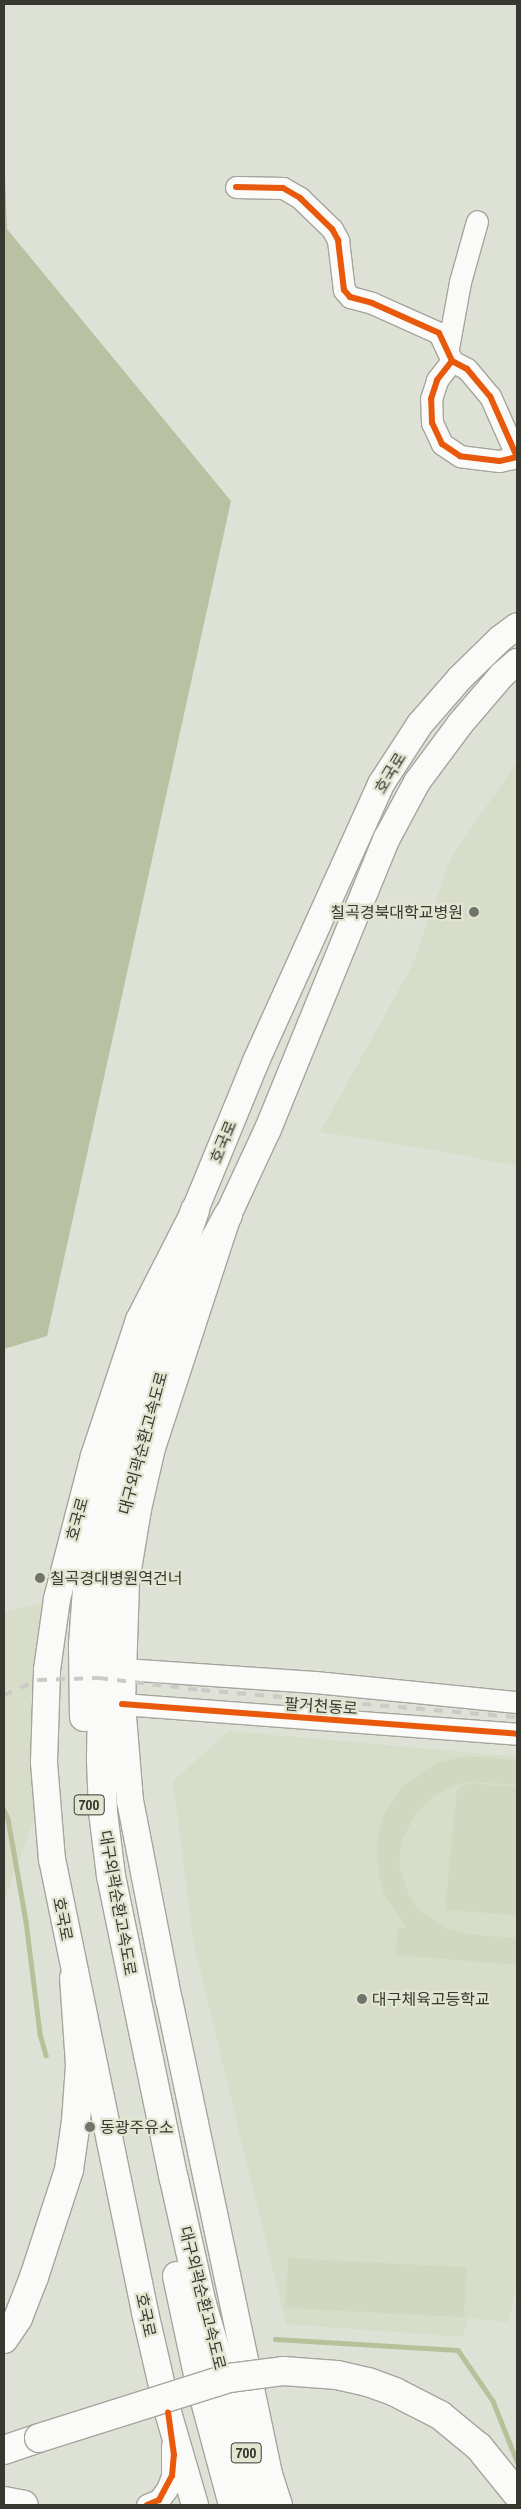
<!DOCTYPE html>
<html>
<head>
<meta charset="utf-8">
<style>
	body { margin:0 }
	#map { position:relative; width:521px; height:2509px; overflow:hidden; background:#dee1d6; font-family:"Archivo Narrow","Noto Sans KR",sans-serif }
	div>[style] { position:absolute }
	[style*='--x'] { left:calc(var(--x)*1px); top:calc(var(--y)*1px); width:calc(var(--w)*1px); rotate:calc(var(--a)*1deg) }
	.built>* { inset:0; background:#d8ddc9 }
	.green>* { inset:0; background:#d2d8bf; transform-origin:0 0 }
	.forest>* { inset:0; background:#bac1a2 }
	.stream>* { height:4.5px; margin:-2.25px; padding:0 2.25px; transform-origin:2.25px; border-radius:2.25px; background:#b8c09a }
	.roads { filter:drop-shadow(1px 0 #a4a69d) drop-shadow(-1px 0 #a4a69d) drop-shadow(0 1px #a4a69d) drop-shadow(0 -1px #a4a69d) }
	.minor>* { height:21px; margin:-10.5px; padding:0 10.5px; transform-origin:10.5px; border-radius:10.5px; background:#fafaf9 }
	.major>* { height:26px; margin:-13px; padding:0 13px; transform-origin:13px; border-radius:13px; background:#fafaf9 }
	.highway>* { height:28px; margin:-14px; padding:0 14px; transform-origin:14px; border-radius:14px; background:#fafaf9 }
	.rail>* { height:4px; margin-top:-2px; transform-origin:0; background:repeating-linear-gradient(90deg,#cacbc8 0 9px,transparent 0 18px) }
	.bridges { filter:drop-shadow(1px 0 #a4a69d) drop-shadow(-1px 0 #a4a69d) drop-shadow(0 1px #a4a69d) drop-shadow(0 -1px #a4a69d) }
	.highway-bridge>* { height:28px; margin:-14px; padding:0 14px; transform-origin:14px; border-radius:14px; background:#fafaf9 }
	.cycleway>* { height:6px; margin:-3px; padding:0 3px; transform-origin:3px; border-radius:3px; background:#e8590c }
	.dots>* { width:14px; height:14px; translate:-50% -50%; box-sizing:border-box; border:2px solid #e1e6d1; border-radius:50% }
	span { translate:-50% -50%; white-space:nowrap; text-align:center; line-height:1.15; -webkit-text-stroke:4.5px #e1e6d1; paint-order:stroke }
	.shield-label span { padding:1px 4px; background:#e1e6d1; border:1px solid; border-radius:4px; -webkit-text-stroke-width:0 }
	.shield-label { font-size:15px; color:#373931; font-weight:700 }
	.street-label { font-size:16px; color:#373931 }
	.poi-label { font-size:16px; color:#373931 }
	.right { translate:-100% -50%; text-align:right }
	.left { translate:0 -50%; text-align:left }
	.frame { position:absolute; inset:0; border:5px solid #373931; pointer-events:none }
</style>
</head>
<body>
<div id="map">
	<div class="built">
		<i style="clip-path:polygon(517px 762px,517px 1166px,447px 1152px,320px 1132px,412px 966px,451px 858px)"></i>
		<i style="clip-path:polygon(57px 1599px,36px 1813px,4px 1901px,4px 1612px)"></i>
		<i style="clip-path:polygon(229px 1731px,517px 1757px,517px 2285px,508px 2322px,468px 2318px,462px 2337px,286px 2324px,194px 1945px,173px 1781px)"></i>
	</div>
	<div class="green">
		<i style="clip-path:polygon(466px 1756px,517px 1760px,517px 1785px,471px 1782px,459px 1784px,433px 1796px,414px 1817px,402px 1840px,399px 1864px,403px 1879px,410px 1896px,420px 1910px,446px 1928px,467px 1934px,517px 1938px,517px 1965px,396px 1955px,397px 1928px,407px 1928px,384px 1895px,380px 1882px,377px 1853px,378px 1833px,383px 1817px,399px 1790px,425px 1770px,439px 1762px)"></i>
		<i style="clip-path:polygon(471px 1783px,517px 1787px,517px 1915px,445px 1910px,457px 1788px)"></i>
		<i style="left:288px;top:2258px;width:179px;height:50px;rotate:3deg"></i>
	</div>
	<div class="forest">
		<i style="clip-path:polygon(4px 148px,7px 229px,231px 501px,47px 1336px,4px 1349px)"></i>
	</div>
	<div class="stream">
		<i style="--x:4;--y:1810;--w:10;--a:66"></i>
		<i style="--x:8;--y:1819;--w:104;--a:80"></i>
		<i style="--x:26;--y:1921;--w:114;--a:82.9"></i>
		<i style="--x:40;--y:2034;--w:22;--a:74"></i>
		<i style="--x:275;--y:2339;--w:183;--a:3.4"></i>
		<i style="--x:458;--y:2350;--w:62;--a:55.5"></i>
		<i style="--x:493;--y:2401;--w:65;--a:68.2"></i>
	</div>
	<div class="roads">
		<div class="minor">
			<i style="--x:236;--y:187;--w:47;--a:1.2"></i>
			<i style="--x:283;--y:188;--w:20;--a:30"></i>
			<i style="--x:300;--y:198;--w:45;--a:44.1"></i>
			<i style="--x:332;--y:229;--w:13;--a:61"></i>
			<i style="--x:338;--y:240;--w:50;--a:83.2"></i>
			<i style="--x:344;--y:290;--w:9;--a:49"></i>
			<i style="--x:350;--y:297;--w:23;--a:15"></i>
			<i style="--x:372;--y:303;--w:73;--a:24.1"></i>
			<i style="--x:439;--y:333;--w:31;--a:65"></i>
			<i style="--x:452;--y:361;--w:17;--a:28"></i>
			<i style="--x:467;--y:369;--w:35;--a:50"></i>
			<i style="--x:490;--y:396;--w:67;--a:66.1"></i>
			<i style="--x:517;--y:457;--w:18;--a:167"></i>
			<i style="--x:499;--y:461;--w:39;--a:-173"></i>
			<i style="--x:460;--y:456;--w:22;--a:-146"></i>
			<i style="--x:442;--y:444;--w:23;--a:-115"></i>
			<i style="--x:432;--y:423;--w:24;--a:-92"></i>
			<i style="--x:431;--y:399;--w:20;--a:-72"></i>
			<i style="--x:437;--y:380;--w:24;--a:-52"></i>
			<i style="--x:448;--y:348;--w:67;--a:-79.7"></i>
			<i style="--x:460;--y:282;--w:63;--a:-74.4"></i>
			<i style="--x:124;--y:1669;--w:191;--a:3.9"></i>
			<i style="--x:315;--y:1682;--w:203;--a:5.7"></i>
			<i style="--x:122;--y:1704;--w:396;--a:4.3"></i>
			<i style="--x:147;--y:2505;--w:13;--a:-23"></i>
			<i style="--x:159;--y:2500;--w:14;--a:-54"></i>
			<i style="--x:167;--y:2489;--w:14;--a:-69"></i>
			<i style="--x:172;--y:2476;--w:31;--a:-90"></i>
		</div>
		<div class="major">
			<i style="--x:195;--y:2505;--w:97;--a:-106.2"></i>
			<i style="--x:168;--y:2412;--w:103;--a:-103"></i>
			<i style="--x:145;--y:2312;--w:461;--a:-101.6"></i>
			<i style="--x:52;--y:1860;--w:98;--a:-94.7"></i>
			<i style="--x:44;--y:1762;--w:92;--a:-88.1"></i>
			<i style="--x:47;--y:1670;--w:72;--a:-82"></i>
			<i style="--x:57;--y:1599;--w:148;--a:-75.5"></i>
			<i style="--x:94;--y:1456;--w:143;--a:-71.7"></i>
			<i style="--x:139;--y:1320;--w:123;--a:-63"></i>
			<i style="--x:195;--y:1210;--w:161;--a:-67.7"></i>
			<i style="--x:256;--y:1061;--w:304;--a:-65.7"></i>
			<i style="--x:381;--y:784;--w:72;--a:-57"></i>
			<i style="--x:420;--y:724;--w:61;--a:-49"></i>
			<i style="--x:460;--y:678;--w:56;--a:-44.3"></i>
			<i style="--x:500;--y:639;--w:21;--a:-37"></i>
			<i style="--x:279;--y:2505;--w:33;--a:-108"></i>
			<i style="--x:269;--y:2474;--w:483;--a:-101.9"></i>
			<i style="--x:169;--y:2001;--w:204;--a:-101"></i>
			<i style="--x:130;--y:1801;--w:97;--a:-94.7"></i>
			<i style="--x:122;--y:1704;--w:123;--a:-88.1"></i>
			<i style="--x:126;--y:1581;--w:73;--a:-80.5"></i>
			<i style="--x:138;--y:1509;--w:63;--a:-77.1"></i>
			<i style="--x:152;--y:1448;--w:245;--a:-71.9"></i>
			<i style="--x:228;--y:1215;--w:95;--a:-65.1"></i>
			<i style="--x:268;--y:1129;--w:314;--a:-67.8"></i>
			<i style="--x:387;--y:838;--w:64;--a:-61.8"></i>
			<i style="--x:417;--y:782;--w:72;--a:-53.4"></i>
			<i style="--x:460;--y:724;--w:65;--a:-49.4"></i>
			<i style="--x:502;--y:675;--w:20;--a:-41"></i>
		</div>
		<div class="highway">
			<i style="--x:228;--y:1215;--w:89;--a:118.3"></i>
			<i style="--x:186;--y:1293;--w:178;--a:107"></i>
			<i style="--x:134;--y:1463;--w:55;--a:102.5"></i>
			<i style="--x:122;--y:1517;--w:88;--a:99.1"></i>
			<i style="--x:108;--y:1604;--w:48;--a:95.9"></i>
			<i style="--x:103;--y:1652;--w:108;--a:91.1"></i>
			<i style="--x:101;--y:1760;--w:52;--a:87.8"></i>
			<i style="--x:103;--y:1812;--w:64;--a:82.9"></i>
			<i style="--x:111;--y:1876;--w:309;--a:78.3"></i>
			<i style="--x:174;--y:2179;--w:128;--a:77.4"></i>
			<i style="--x:202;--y:2304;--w:209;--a:73.6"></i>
			<i style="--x:84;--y:1717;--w:72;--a:-90.8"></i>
			<i style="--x:83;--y:1645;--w:84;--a:-85.9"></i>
			<i style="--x:89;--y:1561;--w:90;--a:-78.4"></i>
			<i style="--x:107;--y:1473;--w:277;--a:-71.5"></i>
			<i style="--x:177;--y:2276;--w:101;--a:78"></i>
			<i style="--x:198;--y:2375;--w:135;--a:74.9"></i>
			<i style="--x:4;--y:2339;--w:25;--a:-56"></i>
			<i style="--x:18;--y:2318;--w:44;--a:-68.7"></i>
			<i style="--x:34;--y:2277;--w:113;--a:-71.9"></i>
			<i style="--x:69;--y:2170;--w:49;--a:-81.9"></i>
			<i style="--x:76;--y:2121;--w:56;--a:-85.9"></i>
			<i style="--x:80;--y:2065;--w:87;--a:-93.9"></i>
			<i style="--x:4;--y:2450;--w:37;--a:-19"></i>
			<i style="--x:4;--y:2501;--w:20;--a:11"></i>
		</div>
	</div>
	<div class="rail">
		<i style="--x:4;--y:1695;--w:37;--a:-24"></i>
		<i style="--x:38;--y:1680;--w:61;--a:-1.9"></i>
		<i style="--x:99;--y:1678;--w:103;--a:6.7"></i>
		<i style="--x:201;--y:1690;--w:317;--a:4.9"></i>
	</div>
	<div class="bridges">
		<div class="highway-bridge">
			<i style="--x:39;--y:2438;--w:199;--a:-17.5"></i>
			<i style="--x:229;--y:2378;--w:54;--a:-7.4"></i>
			<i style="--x:283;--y:2371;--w:54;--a:4.2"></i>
			<i style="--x:337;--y:2375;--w:32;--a:13"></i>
			<i style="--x:368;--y:2382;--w:29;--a:20"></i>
			<i style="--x:395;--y:2392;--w:51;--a:27.1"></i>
			<i style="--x:440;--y:2415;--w:50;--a:39.4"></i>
			<i style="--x:479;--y:2447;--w:60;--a:51"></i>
		</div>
	</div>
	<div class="cycleway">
		<i style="--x:236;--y:187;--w:47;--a:1.2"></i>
		<i style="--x:283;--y:188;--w:20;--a:30"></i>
		<i style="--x:300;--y:198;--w:45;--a:44.1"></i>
		<i style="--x:332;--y:229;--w:13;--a:61"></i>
		<i style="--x:338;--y:240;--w:50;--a:83.2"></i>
		<i style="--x:344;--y:290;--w:9;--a:49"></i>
		<i style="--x:350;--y:297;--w:23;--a:15"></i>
		<i style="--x:372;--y:303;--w:73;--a:24.1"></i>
		<i style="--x:439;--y:333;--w:31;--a:65"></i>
		<i style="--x:452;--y:361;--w:17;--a:28"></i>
		<i style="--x:467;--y:369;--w:35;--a:50"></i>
		<i style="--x:490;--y:396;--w:67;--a:66.1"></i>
		<i style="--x:517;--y:457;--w:18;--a:167"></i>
		<i style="--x:499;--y:461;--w:39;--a:-173"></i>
		<i style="--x:460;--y:456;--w:22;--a:-146"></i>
		<i style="--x:442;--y:444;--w:23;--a:-115"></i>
		<i style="--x:432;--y:423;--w:24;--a:-92"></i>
		<i style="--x:431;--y:399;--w:20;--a:-72"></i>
		<i style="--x:437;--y:380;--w:24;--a:-52"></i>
		<i style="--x:122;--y:1704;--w:396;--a:4.3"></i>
		<i style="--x:147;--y:2505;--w:13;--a:-23"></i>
		<i style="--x:159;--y:2500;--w:27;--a:-62"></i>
		<i style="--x:172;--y:2476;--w:21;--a:-85"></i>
		<i style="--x:174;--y:2455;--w:43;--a:-97.9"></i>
	</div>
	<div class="dots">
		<i style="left:474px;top:912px;background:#71746b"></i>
		<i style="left:40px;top:1578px;background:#71746b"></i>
		<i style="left:362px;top:1999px;background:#71746b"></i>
		<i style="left:90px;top:2127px;background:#71746b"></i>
	</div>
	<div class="shield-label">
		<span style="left:89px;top:1805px">700</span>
		<span style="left:246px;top:2453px">700</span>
	</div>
	<div class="street-label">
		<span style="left:390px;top:773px;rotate:-59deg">호국로</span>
		<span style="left:223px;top:1142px;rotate:-68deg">호국로</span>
		<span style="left:143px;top:1443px;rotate:-75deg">대구외곽순환고속도로</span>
		<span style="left:77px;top:1519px;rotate:-75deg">호국로</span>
		<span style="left:321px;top:1706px;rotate:4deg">팔거천동로</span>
		<span style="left:118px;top:1903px;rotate:80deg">대구외곽순환고속도로</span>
		<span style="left:63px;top:1919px;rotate:79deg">호국로</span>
		<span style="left:203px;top:2298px;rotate:76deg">대구외곽순환고속도로</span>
		<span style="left:146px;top:2315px;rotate:78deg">호국로</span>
	</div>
	<div class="poi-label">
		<span class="right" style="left:463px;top:912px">칠곡경북대학교병원</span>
		<span class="left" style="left:50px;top:1578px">칠곡경대병원역건너</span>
		<span class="left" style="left:372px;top:1999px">대구체육고등학교</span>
		<span class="left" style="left:100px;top:2127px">동광주유소</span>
	</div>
	<div class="frame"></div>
</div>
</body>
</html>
